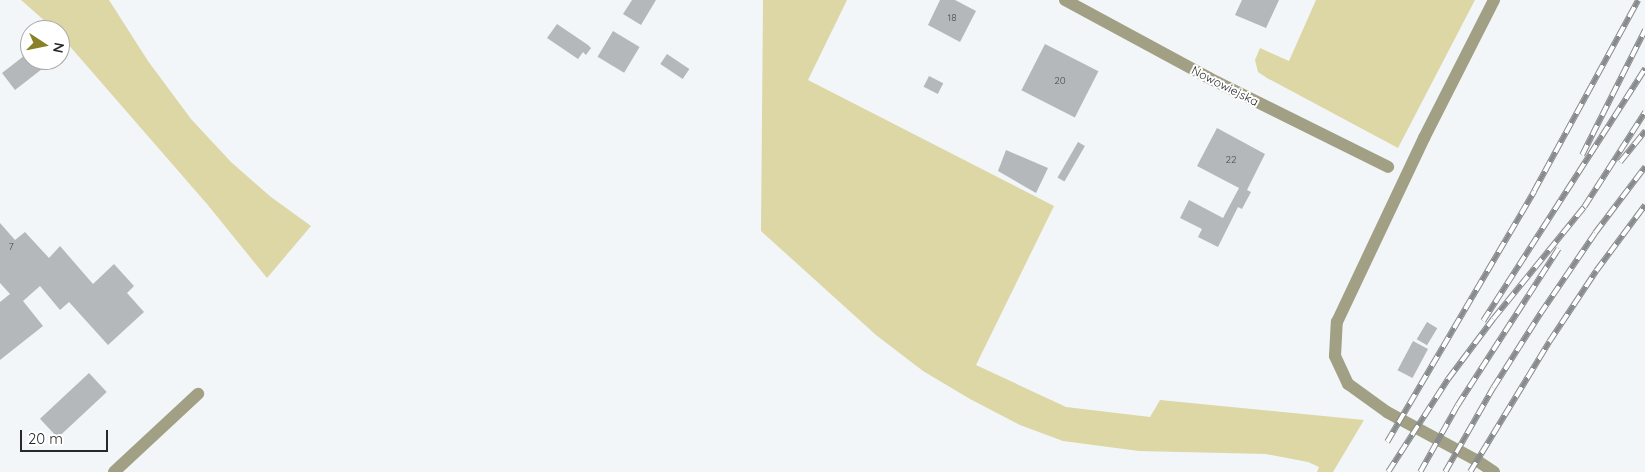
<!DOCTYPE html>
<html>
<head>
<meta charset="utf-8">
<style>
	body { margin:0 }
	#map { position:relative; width:1645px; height:472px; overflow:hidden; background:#f2f6f8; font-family:Quicksand,sans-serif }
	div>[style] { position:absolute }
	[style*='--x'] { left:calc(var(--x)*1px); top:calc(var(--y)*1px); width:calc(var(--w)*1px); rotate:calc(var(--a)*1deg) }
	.green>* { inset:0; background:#dcd7a5 }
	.building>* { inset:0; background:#b4b8ba; transform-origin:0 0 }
	.minor>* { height:12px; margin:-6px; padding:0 6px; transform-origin:6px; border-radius:6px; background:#a2a084 }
	.rail>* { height:5.5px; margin-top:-2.75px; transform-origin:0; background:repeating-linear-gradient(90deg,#fff 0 11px,#888b8c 0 22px); box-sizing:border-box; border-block:1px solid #888b8c }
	span { translate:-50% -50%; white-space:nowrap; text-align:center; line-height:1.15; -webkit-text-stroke:4px #fff; paint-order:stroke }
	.number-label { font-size:10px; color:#4a4d4d }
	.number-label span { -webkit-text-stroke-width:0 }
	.street-label { font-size:12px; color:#272929 }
	.north { position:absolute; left:20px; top:20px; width:50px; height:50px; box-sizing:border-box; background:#fff; border:1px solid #a9a9a9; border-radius:50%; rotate:101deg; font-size:14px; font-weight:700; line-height:20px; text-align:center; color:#272929 }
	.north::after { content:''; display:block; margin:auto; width:18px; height:22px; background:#898027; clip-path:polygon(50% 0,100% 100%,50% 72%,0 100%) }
	.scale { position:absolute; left:20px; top:430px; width:88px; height:22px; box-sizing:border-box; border:2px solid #272929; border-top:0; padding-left:6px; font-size:15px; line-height:18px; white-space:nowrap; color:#272929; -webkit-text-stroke:4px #fff; paint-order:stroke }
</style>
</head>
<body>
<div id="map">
	<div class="green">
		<i style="clip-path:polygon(21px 0,109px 0,148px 61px,191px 119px,231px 162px,271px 197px,311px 226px,267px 278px,207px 204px,60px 35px,60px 30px,55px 30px)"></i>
		<i style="clip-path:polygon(763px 0,847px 0,808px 80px,1054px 206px,976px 365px,1066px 407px,1150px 417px,1160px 400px,1364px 420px,1333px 472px,1317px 472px,1319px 467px,1308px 462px,1266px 454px,1139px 451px,1063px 441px,1020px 425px,970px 399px,923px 371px,876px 335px,761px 231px)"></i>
		<i style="clip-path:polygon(1316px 0,1475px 0,1398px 148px,1267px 78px,1258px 72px,1255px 60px,1260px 48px,1289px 61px)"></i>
	</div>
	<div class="building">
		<i style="clip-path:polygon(632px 0,656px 0,641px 25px,623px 14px)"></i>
		<i style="clip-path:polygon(940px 0,955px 0,976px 11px,960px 42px,928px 25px)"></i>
		<i style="clip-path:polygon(1242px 0,1279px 0,1266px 28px,1235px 15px)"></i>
		<i style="clip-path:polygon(557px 24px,588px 45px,591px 48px,586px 55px,583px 52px,578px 59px,547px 38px)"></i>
		<i style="left:613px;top:31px;width:31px;height:30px;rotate:31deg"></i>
		<i style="left:1045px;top:44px;width:60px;height:52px;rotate:27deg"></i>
		<i style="clip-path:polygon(29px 52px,30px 60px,36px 60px,42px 69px,15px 90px,2px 73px)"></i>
		<i style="left:667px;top:54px;width:27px;height:12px;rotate:34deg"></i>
		<i style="left:929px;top:76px;width:16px;height:12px;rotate:27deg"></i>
		<i style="clip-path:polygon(1217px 128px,1265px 154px,1247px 190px,1251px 192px,1242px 209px,1238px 207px,1218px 247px,1198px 237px,1202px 229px,1180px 218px,1189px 200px,1223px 218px,1239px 188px,1197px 166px)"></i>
		<i style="left:1078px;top:142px;width:8px;height:41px;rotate:30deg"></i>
		<i style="clip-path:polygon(1006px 150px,1048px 168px,1036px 193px,998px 171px)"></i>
		<i style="clip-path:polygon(0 223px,15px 240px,25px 232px,49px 258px,60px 246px,93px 284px,114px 264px,134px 286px,127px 293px,144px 312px,108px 345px,69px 302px,60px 310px,40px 286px,23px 301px,43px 326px,0 360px,0 302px,10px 294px,0 283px)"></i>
		<i style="left:1427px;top:322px;width:12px;height:20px;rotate:31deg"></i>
		<i style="left:1413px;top:341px;width:17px;height:33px;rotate:28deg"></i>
		<i style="left:89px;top:373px;width:26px;height:67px;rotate:47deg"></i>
	</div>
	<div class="minor">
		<i style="--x:1065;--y:0;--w:164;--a:28.4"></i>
		<i style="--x:1209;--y:78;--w:200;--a:26.4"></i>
		<i style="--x:114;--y:472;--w:115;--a:-42.9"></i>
		<i style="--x:1494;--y:472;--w:22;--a:-146"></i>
		<i style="--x:1476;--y:460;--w:101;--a:-151.7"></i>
		<i style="--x:1387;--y:412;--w:48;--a:-144.3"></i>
		<i style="--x:1348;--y:384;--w:31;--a:-115"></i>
		<i style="--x:1335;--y:356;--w:34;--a:-87"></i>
		<i style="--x:1337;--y:322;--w:204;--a:-64.7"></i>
		<i style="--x:1424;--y:138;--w:155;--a:-63.1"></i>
	</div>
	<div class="rail">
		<i style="--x:1582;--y:155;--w:140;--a:-63.3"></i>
		<i style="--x:1620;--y:162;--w:40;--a:-51"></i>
		<i style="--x:1483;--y:321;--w:300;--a:-57.3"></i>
		<i style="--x:1387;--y:442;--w:291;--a:-59.6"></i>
		<i style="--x:1534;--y:191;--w:217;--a:-61.4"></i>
		<i style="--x:1388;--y:472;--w:111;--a:-57.2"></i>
		<i style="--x:1448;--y:379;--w:75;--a:-53.1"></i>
		<i style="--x:1493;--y:319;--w:144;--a:-50.9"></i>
		<i style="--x:1584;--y:207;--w:113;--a:-57.3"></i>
		<i style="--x:1420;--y:472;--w:76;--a:-60.7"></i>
		<i style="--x:1457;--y:406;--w:187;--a:-57.2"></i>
		<i style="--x:1445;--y:472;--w:97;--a:-60.3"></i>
		<i style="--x:1493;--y:388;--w:88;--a:-57.6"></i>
		<i style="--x:1540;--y:314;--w:98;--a:-55.8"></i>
		<i style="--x:1595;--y:233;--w:83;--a:-52.9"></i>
		<i style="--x:1470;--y:472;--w:152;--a:-58.7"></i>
		<i style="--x:1549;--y:342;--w:85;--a:-56.5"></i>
		<i style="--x:1596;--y:271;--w:82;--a:-53.4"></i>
	</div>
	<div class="number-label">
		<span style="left:952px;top:18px">18</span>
		<span style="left:1060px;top:81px">20</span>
		<span style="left:1231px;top:160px">22</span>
		<span style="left:11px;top:247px">7</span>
	</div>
	<div class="street-label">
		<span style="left:1225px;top:86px;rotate:27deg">Nowowiejska</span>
	</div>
	<div class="north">N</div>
	<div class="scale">20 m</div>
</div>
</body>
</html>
